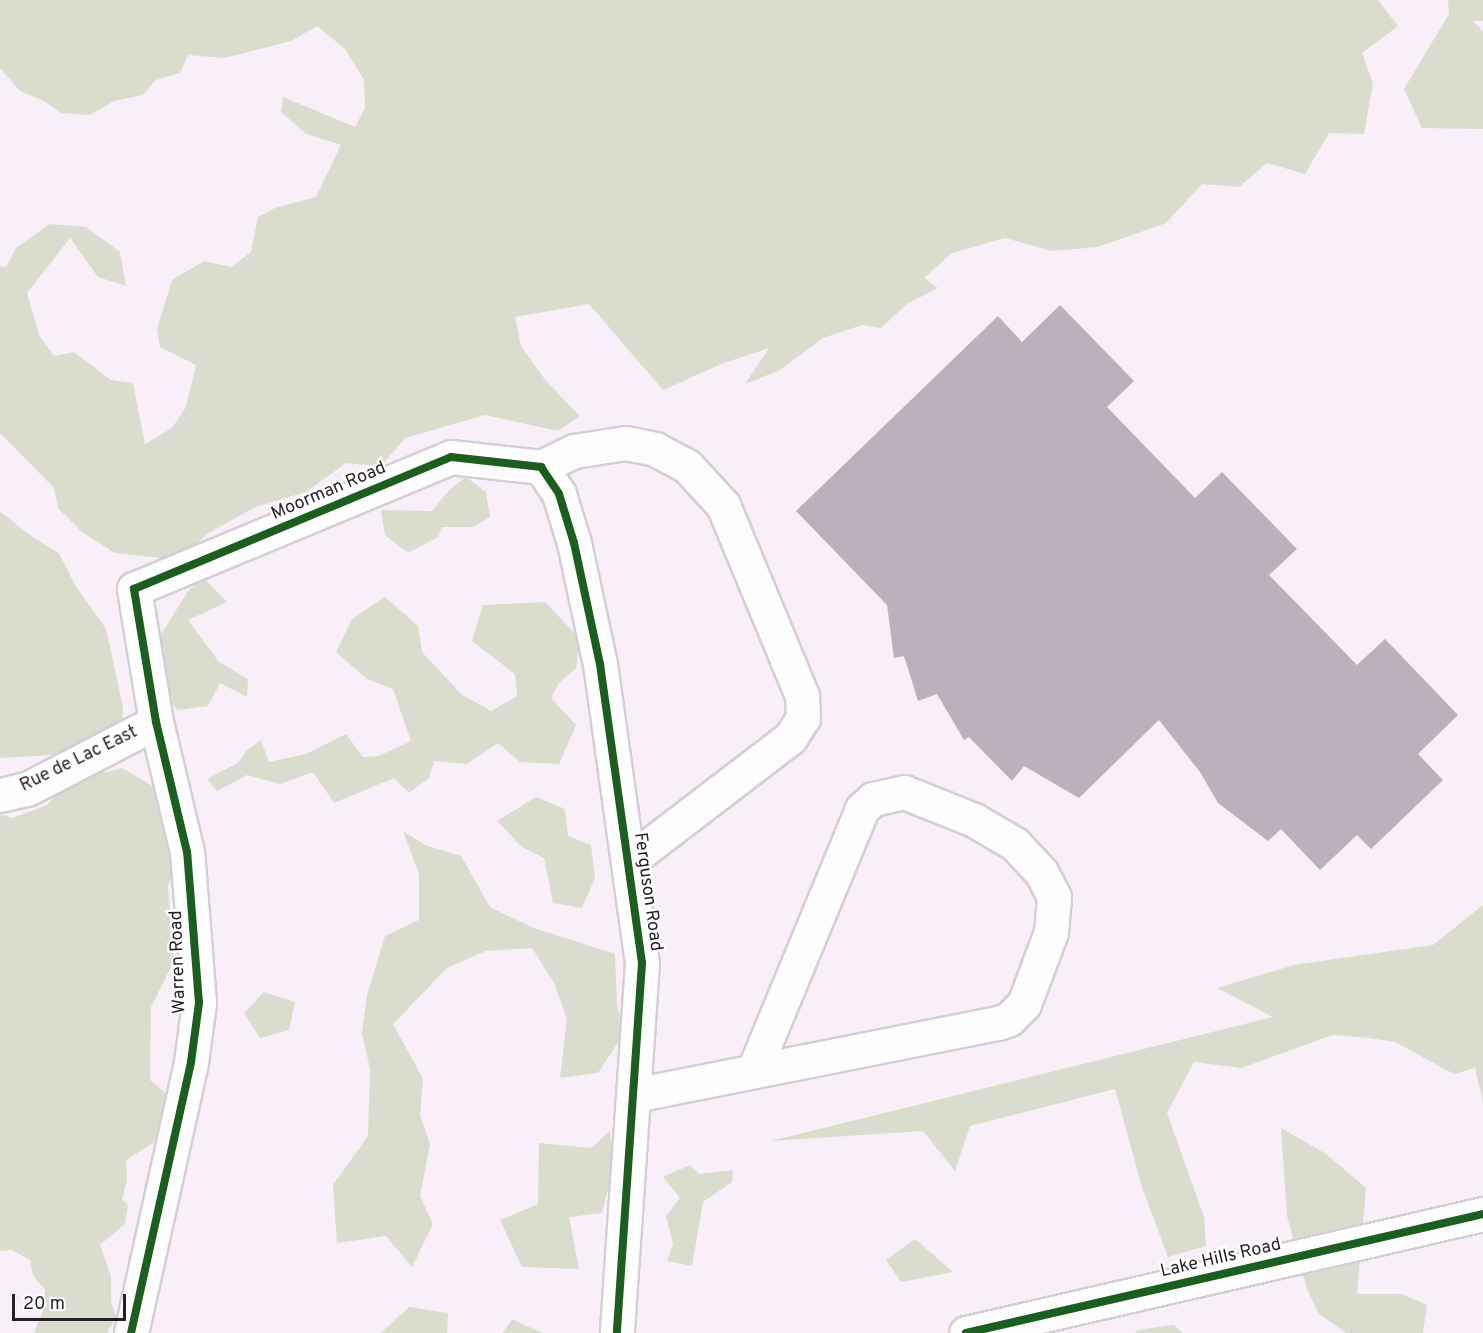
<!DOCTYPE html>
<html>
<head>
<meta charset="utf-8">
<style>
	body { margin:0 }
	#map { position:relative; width:1483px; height:1333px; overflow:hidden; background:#f9eff8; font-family:Overpass,sans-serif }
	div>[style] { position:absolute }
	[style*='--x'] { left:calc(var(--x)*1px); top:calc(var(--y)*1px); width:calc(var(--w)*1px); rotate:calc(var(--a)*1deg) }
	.green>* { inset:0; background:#dadccd }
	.building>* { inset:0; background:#bcb0bc }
	.roads { filter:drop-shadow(2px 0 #d5ced4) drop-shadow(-2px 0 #d5ced4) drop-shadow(0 2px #d5ced4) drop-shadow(0 -2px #d5ced4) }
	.minor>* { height:33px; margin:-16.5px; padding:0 16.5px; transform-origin:16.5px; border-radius:16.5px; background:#fefdfe }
	.cycleway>* { height:8px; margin:-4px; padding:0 4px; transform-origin:4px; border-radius:4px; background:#1b5e20 }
	span { translate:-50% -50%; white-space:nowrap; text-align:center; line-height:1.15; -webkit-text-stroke:4.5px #fff; paint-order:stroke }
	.street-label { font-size:18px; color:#261f25 }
	.scale { position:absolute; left:12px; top:1294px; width:114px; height:27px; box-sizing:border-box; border:3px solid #261f25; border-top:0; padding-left:8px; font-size:18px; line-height:21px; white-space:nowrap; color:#261f25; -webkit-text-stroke:4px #fff; paint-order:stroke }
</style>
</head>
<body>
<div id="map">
	<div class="green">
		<i style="clip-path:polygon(0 0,1378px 0,1398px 26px,1362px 53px,1373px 83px,1364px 134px,1329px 133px,1305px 174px,1267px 163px,1239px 187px,1202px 184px,1166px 223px,1098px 247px,1052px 251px,1005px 238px,952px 253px,924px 278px,938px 288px,907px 304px,881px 328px,862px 325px,823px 338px,780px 370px,745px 384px,769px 348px,721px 364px,663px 390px,589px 304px,515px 317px,521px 346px,546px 381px,580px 416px,558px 431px,485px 415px,405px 438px,381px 466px,346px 463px,306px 492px,255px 507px,207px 534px,180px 560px,115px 553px,82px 532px,58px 508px,54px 488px,0 433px,0 266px,6px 267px,16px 248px,50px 224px,86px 227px,120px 252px,126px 286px,98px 277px,70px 238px,27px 293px,39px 335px,54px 356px,74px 352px,111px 380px,133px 383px,145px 444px,172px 428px,186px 407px,196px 365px,160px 347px,157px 329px,172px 280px,204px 261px,231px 267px,251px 252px,258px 217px,275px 208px,316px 197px,341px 145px,306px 134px,281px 112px,283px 97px,355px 127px,365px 108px,364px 80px,345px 49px,317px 26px,291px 41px,224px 58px,188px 55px,180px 73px,156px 80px,143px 95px,114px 101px,90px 115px,61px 113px,44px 101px,20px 91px,0 68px)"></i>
		<i style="clip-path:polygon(1448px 0,1483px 0,1483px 21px,1473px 21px,1483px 32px,1483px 129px,1422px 128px,1404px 89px,1449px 14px)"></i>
		<i style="clip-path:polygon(466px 477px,486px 492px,490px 517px,473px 527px,442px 527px,438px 537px,408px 553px,385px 535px,381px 510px,432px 511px,449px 490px)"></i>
		<i style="clip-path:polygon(0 511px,32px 537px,59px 553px,75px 585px,106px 629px,123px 707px,122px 730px,97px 744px,52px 755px,0 758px)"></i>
		<i style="clip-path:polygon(204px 578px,227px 602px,188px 620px,219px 662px,248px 679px,247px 697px,220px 683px,208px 706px,177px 710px,160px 683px,159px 638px,188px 591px)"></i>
		<i style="clip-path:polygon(385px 597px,418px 626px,422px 652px,461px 694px,491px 711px,517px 696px,515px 674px,472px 641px,483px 605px,545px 602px,580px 639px,576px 668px,559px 683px,551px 698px,576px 725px,559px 764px,520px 762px,498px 743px,467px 764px,434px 761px,429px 778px,409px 793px,394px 778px,334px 803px,313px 772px,280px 784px,247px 775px,217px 791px,207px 779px,238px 763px,247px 750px,261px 740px,269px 762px,306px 754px,346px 734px,363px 757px,379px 756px,411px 741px,393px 689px,367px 679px,336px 652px,352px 619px)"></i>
		<i style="clip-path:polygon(122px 768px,151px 785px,170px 818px,167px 842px,174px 871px,168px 886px,174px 961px,151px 1007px,150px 1080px,194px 1117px,162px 1124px,153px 1143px,126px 1160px,127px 1180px,122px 1199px,128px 1205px,125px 1224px,100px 1245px,111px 1276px,111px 1302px,116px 1317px,107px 1333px,34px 1333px,45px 1305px,45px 1290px,33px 1275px,30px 1260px,12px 1250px,0 1251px,0 814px,13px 818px,47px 805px,68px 781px)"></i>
		<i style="clip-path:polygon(536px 797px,565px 809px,568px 836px,591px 845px,595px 878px,582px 908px,553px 903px,544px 858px,522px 847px,497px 821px)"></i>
		<i style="clip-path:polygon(403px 831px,427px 846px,461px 856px,490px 907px,531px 927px,615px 954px,617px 1005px,624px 1033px,598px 1073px,560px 1078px,567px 1019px,554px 983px,532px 948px,486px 951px,447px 968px,393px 1024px,423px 1079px,420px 1115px,430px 1144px,420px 1196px,433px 1224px,412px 1267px,386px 1236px,337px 1243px,333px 1185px,368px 1136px,370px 1069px,362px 1033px,367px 995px,385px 936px,419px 920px,419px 874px)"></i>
		<i style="clip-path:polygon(1483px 905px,1483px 1102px,1475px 1068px,1454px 1074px,1395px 1042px,1369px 1038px,1333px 1035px,1241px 1068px,1194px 1062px,1167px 1113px,1204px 1217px,1206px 1246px,1168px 1257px,1142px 1187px,1115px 1089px,970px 1126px,955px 1171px,923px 1131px,771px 1141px,1273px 1017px,1217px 988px,1294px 965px,1433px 945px)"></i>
		<i style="clip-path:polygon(264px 992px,295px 1002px,289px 1030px,260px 1038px,244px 1013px)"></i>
		<i style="clip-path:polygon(1281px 1128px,1326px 1154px,1366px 1188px,1357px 1294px,1402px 1294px,1427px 1305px,1423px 1333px,1346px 1333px,1319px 1314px,1307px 1289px,1287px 1216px)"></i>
		<i style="clip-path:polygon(610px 1131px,613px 1169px,602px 1213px,569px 1217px,579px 1269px,522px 1267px,500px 1220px,538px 1204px,539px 1143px,591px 1148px)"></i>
		<i style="clip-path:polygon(690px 1165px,699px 1174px,733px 1170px,732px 1182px,703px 1202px,692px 1266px,667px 1261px,673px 1244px,666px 1216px,680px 1198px,663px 1177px)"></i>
		<i style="clip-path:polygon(915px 1239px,953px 1272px,901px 1282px,886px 1260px)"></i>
		<i style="clip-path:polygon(409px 1307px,448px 1313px,447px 1333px,381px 1333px)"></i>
		<i style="clip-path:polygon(512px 1319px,542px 1333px,503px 1333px)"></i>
		<i style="clip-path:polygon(1174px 1325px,1183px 1333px,1135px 1333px,1137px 1330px)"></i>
	</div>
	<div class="building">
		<i style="clip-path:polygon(1060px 305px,1134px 381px,1107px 407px,1195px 498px,1222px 472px,1297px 549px,1269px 575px,1357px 665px,1385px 639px,1458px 715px,1418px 754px,1443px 780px,1371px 849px,1357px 835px,1320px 870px,1281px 829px,1268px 841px,1218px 803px,1200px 772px,1159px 720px,1079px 798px,1024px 766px,1012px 781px,969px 737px,964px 740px,937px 694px,918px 701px,904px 656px,894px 658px,887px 605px,796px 511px,998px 316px,1022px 342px)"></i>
	</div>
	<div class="roads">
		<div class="minor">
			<i style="--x:541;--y:467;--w:32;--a:56"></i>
			<i style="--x:559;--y:494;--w:51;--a:73"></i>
			<i style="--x:574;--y:543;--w:124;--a:77.9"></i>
			<i style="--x:600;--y:664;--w:302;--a:82"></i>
			<i style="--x:642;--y:963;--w:371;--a:93.9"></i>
			<i style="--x:541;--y:467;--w:37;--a:-26"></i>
			<i style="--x:574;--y:451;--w:52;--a:-8.9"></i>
			<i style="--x:625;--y:443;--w:31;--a:11"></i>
			<i style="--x:655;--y:449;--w:36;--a:28"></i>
			<i style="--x:687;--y:466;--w:53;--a:47.3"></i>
			<i style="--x:723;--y:505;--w:207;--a:67.5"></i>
			<i style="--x:802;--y:696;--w:22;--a:87"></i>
			<i style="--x:803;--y:718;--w:24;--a:123"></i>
			<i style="--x:790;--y:738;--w:204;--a:142.6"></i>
			<i style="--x:0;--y:795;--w:28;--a:-13"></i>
			<i style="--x:27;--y:789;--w:145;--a:-27.4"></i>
			<i style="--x:634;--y:1095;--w:371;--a:-11.2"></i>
			<i style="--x:998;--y:1023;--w:12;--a:-20"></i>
			<i style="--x:1009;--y:1019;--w:21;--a:-45"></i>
			<i style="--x:1024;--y:1004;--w:77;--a:-69.4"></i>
			<i style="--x:1051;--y:932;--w:35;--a:-85"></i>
			<i style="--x:1054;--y:897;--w:28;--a:-117"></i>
			<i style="--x:1041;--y:872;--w:38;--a:-133"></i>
			<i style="--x:1015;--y:844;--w:48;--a:-149.7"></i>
			<i style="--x:974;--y:820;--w:75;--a:-158.2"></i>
			<i style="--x:904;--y:792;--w:32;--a:167"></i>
			<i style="--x:873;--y:799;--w:15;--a:138"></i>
			<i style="--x:862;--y:809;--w:282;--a:112.5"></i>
			<i style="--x:131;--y:1333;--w:278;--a:-77.5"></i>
			<i style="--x:191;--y:1062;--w:60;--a:-82.3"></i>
			<i style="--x:199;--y:1003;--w:151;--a:-94.5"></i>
			<i style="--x:187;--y:852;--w:134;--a:-103.4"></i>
			<i style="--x:156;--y:722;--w:135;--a:-99.4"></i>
			<i style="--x:134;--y:589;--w:343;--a:-22.6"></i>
			<i style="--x:451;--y:457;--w:91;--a:6.3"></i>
			<i style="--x:966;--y:1333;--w:531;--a:-12.96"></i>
		</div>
	</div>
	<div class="cycleway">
		<i style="--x:131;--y:1333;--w:278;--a:-77.5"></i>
		<i style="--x:191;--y:1062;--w:60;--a:-82.3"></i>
		<i style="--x:199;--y:1003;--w:151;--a:-94.5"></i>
		<i style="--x:187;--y:852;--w:134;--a:-103.4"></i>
		<i style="--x:156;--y:722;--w:135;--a:-99.4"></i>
		<i style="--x:134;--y:589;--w:343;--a:-22.6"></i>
		<i style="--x:451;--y:457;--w:91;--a:6.3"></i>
		<i style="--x:541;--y:467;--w:32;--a:56"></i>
		<i style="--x:559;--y:494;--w:51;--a:73"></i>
		<i style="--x:574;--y:543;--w:124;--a:77.9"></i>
		<i style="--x:600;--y:664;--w:302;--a:82"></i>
		<i style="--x:642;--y:963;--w:371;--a:93.9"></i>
		<i style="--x:966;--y:1333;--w:531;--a:-12.96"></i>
	</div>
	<div class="street-label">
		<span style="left:329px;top:492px;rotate:-23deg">Moorman Road</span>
		<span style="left:79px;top:760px;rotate:-26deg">Rue de Lac East</span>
		<span style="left:647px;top:892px;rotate:82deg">Ferguson Road</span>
		<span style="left:179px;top:962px;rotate:-92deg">Warren Road</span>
		<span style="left:1221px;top:1259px;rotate:-13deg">Lake Hills Road</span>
	</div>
	<div class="scale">20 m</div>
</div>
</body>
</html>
